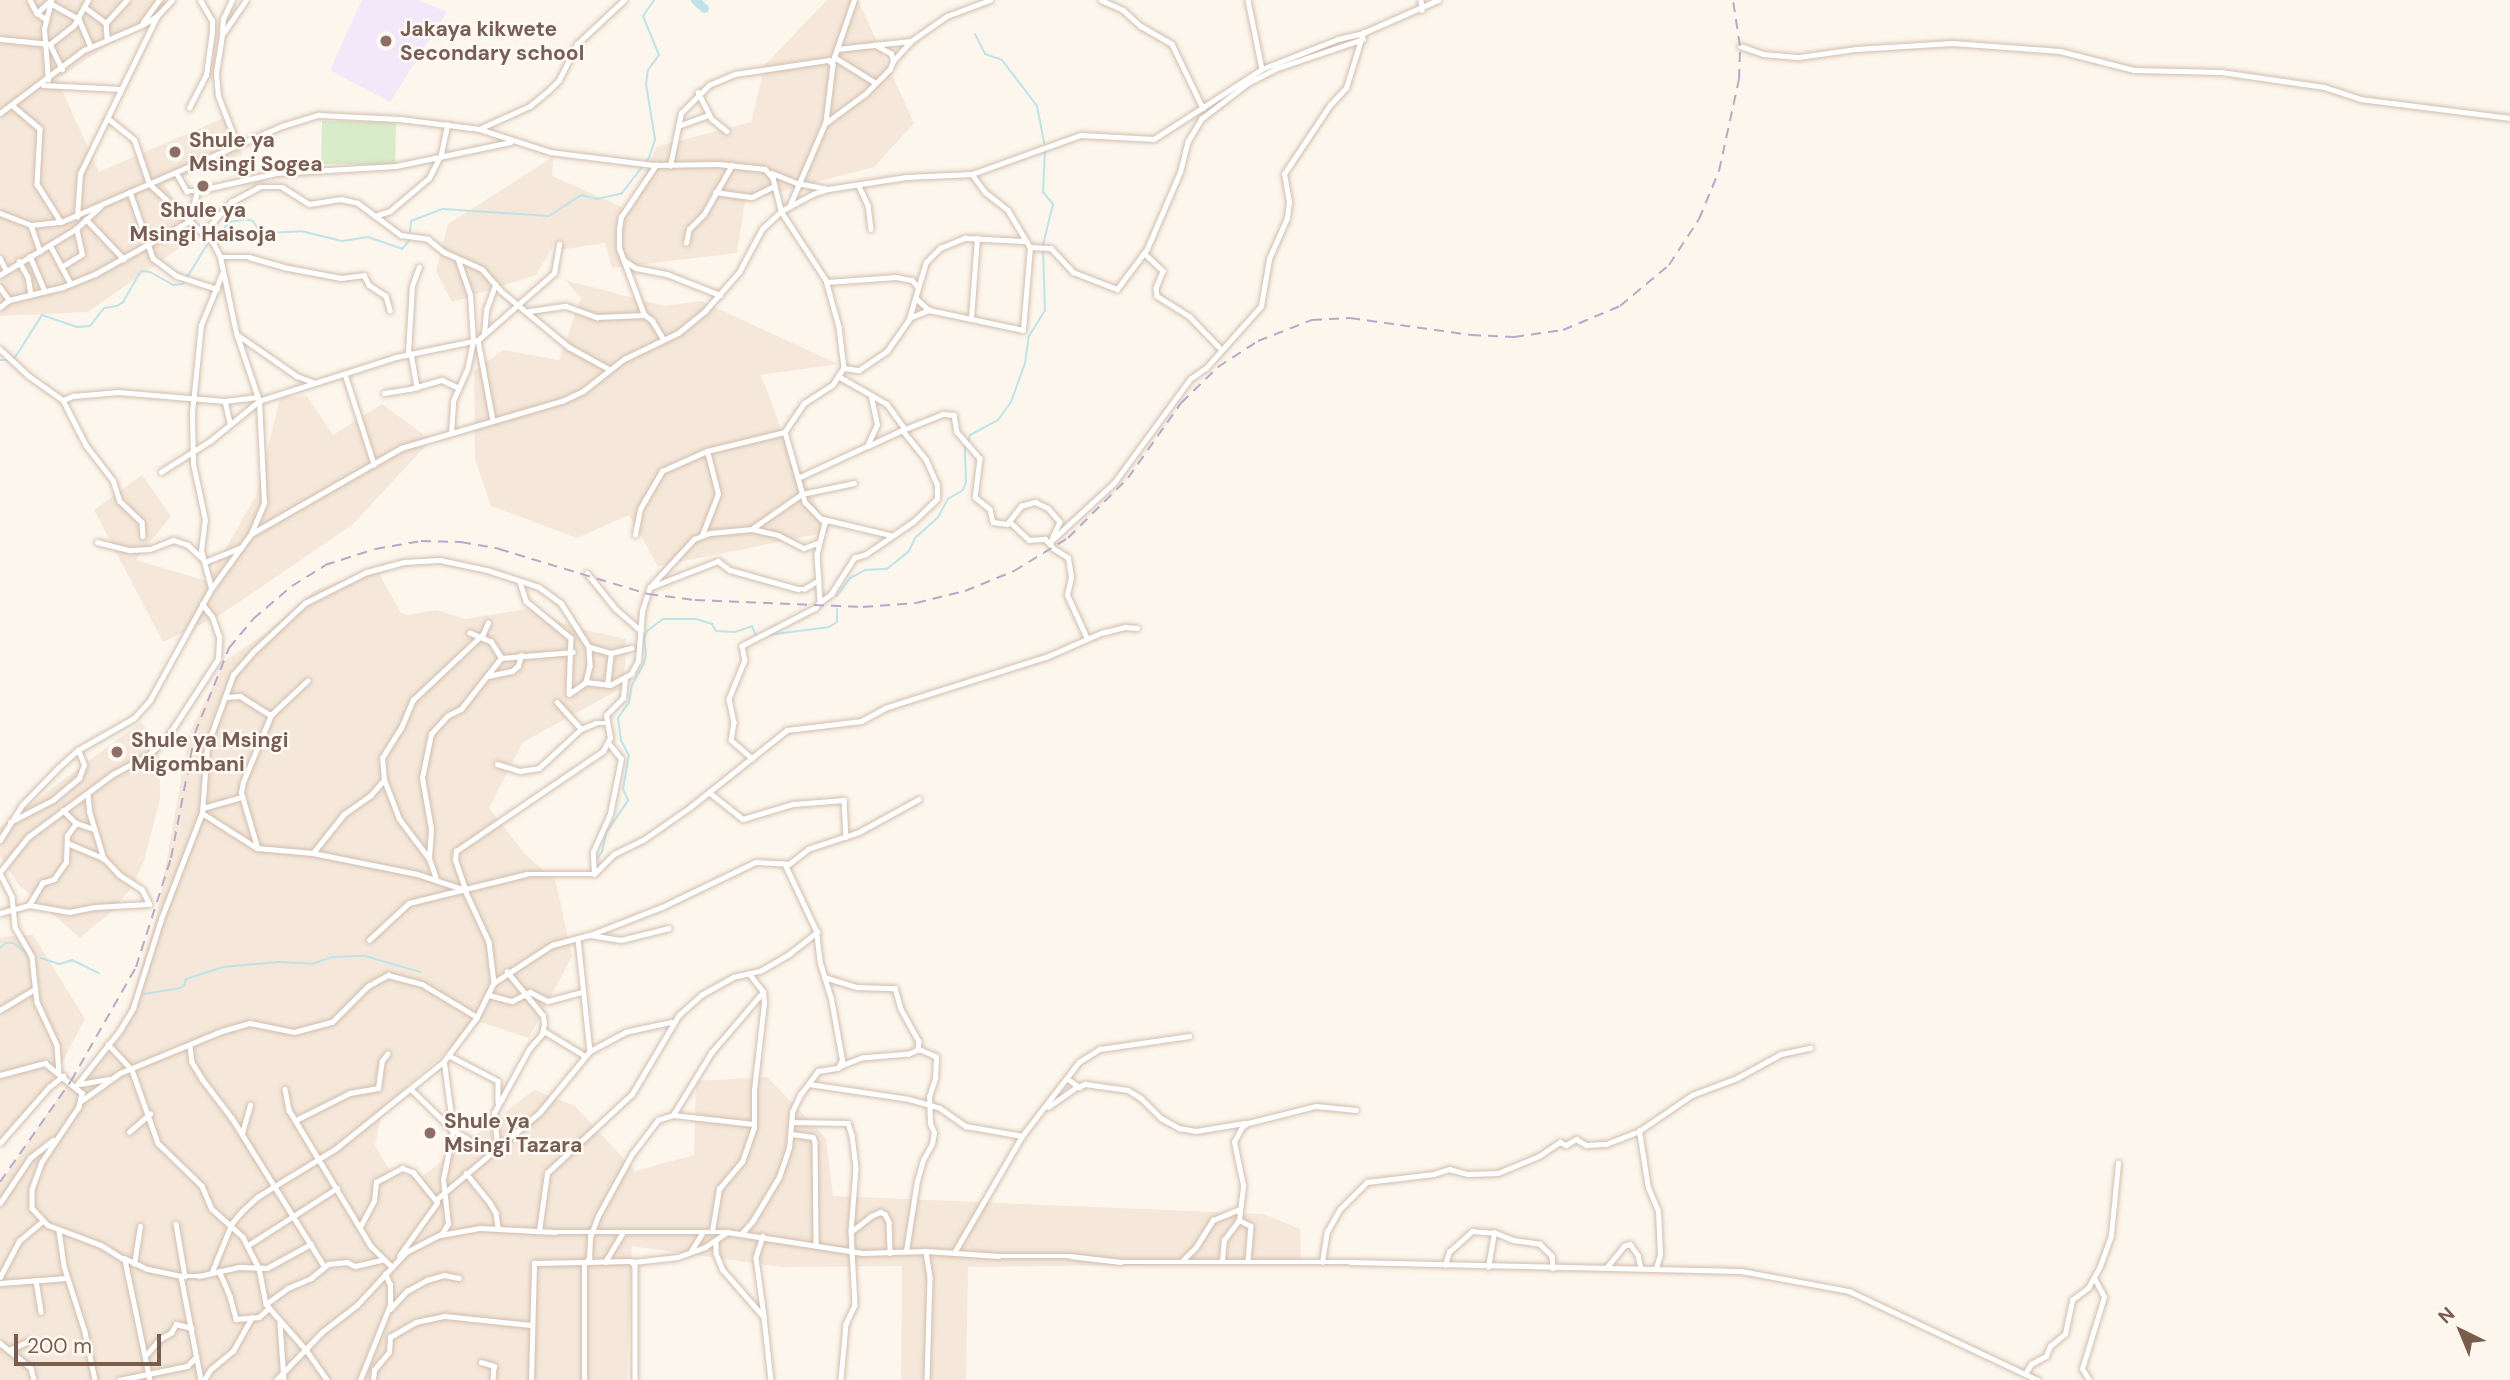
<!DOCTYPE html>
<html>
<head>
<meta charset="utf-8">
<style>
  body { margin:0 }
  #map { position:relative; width:2510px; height:1380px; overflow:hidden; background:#fdf6ec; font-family:"DM Sans",sans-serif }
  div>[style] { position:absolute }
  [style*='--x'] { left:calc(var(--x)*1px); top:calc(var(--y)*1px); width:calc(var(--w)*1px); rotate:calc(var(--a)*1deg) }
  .residential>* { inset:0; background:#f5e8da }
  .education>* { inset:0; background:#f3e8fa }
  .green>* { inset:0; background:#d8ecc9; transform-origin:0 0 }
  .stream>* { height:2px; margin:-1px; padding:0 1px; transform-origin:1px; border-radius:1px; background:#bfe3e8 }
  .river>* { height:9px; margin:-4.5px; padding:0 4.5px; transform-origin:4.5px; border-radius:4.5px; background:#bfe3e8 }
  .roads { filter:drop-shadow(0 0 2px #d1beb0) drop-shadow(0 0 2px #d1beb0) }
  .minor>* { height:4.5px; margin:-2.25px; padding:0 2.25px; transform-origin:2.25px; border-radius:2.25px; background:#fff }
  .rail>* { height:2px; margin-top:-1px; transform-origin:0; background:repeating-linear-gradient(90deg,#b9a8c9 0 10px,transparent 0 17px) }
  .dots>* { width:19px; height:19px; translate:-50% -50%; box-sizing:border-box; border:4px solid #fffaf3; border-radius:50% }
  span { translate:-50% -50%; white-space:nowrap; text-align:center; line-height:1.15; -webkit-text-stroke:5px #fffaf3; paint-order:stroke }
  .education-label { font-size:21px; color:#785e54; font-weight:700 }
  .left { translate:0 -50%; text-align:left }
  .north { position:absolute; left:2426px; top:1296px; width:70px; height:70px; -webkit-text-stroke:5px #fffaf3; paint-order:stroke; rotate:317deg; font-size:19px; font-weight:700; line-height:28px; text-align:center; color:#7a5c4d }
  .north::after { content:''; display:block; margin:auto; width:24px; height:32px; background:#7a5c4d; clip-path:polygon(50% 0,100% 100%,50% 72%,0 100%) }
  .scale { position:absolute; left:14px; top:1334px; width:147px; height:32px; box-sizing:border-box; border:4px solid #7a5c4d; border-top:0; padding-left:9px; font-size:21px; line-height:24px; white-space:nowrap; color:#7a5c4d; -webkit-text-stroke:5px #fffaf3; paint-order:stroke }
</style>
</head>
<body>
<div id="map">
  <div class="residential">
    <div style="clip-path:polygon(0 0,176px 0,57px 79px,99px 172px,228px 116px,242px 155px,164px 184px,198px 235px,88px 312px,0 316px)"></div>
    <div style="clip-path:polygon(827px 0,858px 0,914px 123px,874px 167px,745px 201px,737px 253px,612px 268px,605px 243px,559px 250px,555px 243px,536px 275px,452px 302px,436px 271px,448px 224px,553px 157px,552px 176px,631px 211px,656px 147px,751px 122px,765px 65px)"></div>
    <div style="clip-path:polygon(565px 280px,664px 306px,701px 301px,838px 364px,761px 375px,782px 431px,829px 532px,658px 566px,629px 515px,577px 538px,491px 506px,475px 459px,474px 371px,503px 350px,559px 360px,581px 298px)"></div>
    <div style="clip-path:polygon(307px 396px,333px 435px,382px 404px,431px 440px,352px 525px,220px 615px,163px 642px,94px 510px,142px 475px,171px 516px,136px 560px,207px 581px,256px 496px,280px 398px)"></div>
    <div style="clip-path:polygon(376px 568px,401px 613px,408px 615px,436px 610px,465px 619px,527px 609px,576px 628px,626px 639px,624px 687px,523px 742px,489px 808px,525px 854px,556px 882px,572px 956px,529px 1038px,480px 1022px,383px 1107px,375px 1145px,390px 1171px,419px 1179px,534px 1090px,575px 1106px,635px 1171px,694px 1155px,696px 1081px,767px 1077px,826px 1138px,833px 1196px,1263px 1214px,1300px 1229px,1301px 1263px,968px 1267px,966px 1380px,901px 1380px,902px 1266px,781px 1267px,632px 1246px,627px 1380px,0 1380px,0 1184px,66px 1086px,76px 1086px,121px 1036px,157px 915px,189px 734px,225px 661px,263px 635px,314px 591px)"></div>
    <div style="clip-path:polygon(141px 722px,159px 747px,160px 799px,144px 861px,132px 887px,113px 910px,80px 938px,18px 884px,0 856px,0 827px)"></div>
    <div style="clip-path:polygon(33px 935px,85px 1019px,49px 1087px,0 1144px,0 937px)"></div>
  </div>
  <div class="education">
    <div style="clip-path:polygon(362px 0,418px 0,447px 12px,390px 102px,330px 70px)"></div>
  </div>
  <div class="green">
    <div style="left:322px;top:121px;width:74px;height:43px;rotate:1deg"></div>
  </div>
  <div class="stream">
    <div style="--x:975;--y:34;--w:22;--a:63"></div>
    <div style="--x:985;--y:54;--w:18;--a:19"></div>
    <div style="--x:1002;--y:60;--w:58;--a:52.7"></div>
    <div style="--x:1037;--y:106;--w:38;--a:79"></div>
    <div style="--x:212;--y:239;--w:25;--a:-43"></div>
    <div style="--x:230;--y:222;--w:16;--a:-11"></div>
    <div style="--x:246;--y:219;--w:7;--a:16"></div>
    <div style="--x:253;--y:221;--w:13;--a:58"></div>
    <div style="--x:260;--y:232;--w:8;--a:7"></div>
    <div style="--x:268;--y:233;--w:33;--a:-3"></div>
    <div style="--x:301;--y:231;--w:42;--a:13.7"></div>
    <div style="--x:342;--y:241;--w:26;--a:-9"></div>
    <div style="--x:368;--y:237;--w:36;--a:19"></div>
    <div style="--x:402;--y:249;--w:11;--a:-49"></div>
    <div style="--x:409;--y:241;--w:20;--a:-84"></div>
    <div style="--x:411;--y:221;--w:34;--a:-21"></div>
    <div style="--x:443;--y:209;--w:106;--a:3.8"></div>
    <div style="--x:549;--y:216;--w:38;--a:-33"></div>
    <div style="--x:581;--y:195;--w:16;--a:14"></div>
    <div style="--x:597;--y:199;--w:26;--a:-13"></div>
    <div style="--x:622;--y:193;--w:44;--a:-52.4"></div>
    <div style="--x:649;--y:158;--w:20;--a:-72"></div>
    <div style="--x:655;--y:139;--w:56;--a:-99.3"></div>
    <div style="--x:646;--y:84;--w:14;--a:-82"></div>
    <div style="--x:648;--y:70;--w:19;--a:-54"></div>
    <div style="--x:659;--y:55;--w:42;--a:-112.3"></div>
    <div style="--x:643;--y:16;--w:19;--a:-55"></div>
    <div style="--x:1043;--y:245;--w:42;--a:-76.3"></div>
    <div style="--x:1053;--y:204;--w:16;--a:-130"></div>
    <div style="--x:1043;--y:192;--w:42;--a:-87.3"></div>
    <div style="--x:14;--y:359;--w:52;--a:-57.5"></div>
    <div style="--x:42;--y:315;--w:37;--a:19"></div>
    <div style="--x:77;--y:327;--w:13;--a:-4"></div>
    <div style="--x:90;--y:326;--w:23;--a:-52"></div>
    <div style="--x:104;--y:308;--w:13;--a:-9"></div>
    <div style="--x:117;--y:306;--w:7;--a:-34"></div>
    <div style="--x:123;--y:302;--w:36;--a:-60"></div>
    <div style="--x:141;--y:271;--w:9;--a:6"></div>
    <div style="--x:150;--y:272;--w:26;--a:29"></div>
    <div style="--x:173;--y:285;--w:10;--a:-6"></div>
    <div style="--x:183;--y:284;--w:48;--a:-58.6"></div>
    <div style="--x:0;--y:360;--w:9;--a:0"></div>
    <div style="--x:968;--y:441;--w:6;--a:-72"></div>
    <div style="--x:970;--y:435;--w:32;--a:-28"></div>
    <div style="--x:998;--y:420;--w:22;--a:-54"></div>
    <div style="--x:1011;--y:402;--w:41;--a:-70.3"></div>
    <div style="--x:1025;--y:363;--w:27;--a:-82"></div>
    <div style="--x:1029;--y:336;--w:31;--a:-58"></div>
    <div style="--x:1045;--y:310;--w:59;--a:-91.9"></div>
    <div style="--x:837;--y:596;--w:22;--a:-54"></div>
    <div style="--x:850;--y:578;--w:17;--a:-28"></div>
    <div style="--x:865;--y:570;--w:22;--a:-3"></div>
    <div style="--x:887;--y:569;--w:28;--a:-39"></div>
    <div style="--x:909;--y:551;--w:14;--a:-65"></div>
    <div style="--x:915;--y:538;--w:31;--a:-42"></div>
    <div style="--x:938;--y:517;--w:21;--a:-61"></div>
    <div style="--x:948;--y:499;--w:17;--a:-31"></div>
    <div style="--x:963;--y:490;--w:9;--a:-69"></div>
    <div style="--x:966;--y:482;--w:35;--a:-92"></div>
    <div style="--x:768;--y:635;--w:62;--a:-7.5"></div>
    <div style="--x:829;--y:627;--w:9;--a:-32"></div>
    <div style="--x:837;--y:622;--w:13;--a:-90"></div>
    <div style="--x:595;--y:861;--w:11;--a:-52"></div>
    <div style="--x:602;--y:852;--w:19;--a:-78"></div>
    <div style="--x:606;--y:833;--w:40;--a:-56"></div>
    <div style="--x:628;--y:800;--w:12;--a:-114"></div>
    <div style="--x:623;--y:789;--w:34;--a:-80"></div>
    <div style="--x:629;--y:756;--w:18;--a:-117"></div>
    <div style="--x:621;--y:740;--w:22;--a:-98"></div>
    <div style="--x:618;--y:718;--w:19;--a:-55"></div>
    <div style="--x:629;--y:702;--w:17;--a:-80"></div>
    <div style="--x:632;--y:685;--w:25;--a:-61"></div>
    <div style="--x:644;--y:663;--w:8;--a:-76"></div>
    <div style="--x:646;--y:655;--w:17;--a:-97"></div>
    <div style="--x:644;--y:638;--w:8;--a:-67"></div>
    <div style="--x:647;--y:631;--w:20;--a:-37"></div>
    <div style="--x:663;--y:619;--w:33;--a:0"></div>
    <div style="--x:696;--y:619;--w:17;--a:17"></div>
    <div style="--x:712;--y:624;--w:8;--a:60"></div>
    <div style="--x:716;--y:631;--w:19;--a:3"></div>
    <div style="--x:735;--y:632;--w:18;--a:-19"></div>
    <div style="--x:752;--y:626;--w:11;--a:68"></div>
    <div style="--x:0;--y:948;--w:8;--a:-40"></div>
    <div style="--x:6;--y:943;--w:7;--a:0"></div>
    <div style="--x:13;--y:943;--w:19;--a:36"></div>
    <div style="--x:41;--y:958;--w:20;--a:18"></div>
    <div style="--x:60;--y:964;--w:13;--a:-18"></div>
    <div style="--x:72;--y:960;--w:30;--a:26"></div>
    <div style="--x:144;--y:994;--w:33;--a:-9"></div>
    <div style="--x:177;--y:989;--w:8;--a:-23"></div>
    <div style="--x:184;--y:986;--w:7;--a:-74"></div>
    <div style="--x:186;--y:979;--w:39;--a:-18"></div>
    <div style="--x:223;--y:967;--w:56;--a:-5.1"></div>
    <div style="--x:279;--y:962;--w:33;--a:3"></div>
    <div style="--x:312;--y:964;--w:21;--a:-19"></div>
    <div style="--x:332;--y:957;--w:33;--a:-2"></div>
    <div style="--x:365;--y:956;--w:57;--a:16.2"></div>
  </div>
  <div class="river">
    <div style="--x:695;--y:0;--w:12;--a:42"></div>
  </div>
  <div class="roads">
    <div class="minor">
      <div style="--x:30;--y:0;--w:15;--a:62"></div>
      <div style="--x:37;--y:13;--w:11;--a:34"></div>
      <div style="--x:1101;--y:0;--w:24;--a:24"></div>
      <div style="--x:1123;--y:10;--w:24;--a:42"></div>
      <div style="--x:1141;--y:26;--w:36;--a:30"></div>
      <div style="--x:1172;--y:44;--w:71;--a:64.2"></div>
      <div style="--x:1248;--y:0;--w:70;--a:78.5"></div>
      <div style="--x:1421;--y:0;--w:10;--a:84"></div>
      <div style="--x:50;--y:3;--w:33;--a:29"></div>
      <div style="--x:79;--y:19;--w:30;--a:67"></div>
      <div style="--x:86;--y:8;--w:25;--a:37"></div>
      <div style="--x:106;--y:23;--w:16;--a:86"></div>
      <div style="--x:37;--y:13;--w:18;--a:-43"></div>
      <div style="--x:143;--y:22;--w:27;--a:-54"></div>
      <div style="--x:106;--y:23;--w:31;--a:-48"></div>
      <div style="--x:222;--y:32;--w:13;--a:-86"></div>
      <div style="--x:223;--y:19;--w:21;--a:-65"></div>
      <div style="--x:0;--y:39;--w:50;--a:5.7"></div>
      <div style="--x:50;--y:44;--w:31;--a:-38"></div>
      <div style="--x:74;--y:25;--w:29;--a:-61"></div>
      <div style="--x:50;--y:44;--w:28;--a:64"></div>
      <div style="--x:1740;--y:46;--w:24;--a:19"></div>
      <div style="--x:1763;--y:54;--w:36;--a:5"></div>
      <div style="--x:1799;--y:57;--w:58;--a:-8"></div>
      <div style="--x:1856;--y:49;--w:96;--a:-3.6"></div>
      <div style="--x:1952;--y:43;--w:108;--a:4.2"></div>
      <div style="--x:2060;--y:51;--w:76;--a:14.4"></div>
      <div style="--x:2134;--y:70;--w:87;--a:1.3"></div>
      <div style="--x:2221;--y:72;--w:104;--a:8.3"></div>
      <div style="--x:2324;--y:87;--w:38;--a:18"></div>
      <div style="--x:2360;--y:99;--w:151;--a:7.2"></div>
      <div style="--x:837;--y:49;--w:74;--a:-6.2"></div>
      <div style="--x:911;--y:41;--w:44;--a:-34.8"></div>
      <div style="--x:947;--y:16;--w:46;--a:-20.4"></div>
      <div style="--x:834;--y:57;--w:49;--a:31.8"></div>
      <div style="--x:894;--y:60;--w:25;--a:-48"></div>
      <div style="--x:832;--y:63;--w:67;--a:-70.8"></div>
      <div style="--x:48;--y:80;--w:51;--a:-94.5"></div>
      <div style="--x:44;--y:29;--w:30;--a:-76"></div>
      <div style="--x:43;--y:85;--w:78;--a:2.9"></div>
      <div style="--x:698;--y:92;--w:30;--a:63"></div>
      <div style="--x:712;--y:119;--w:19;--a:39"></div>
      <div style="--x:13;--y:106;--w:35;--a:40"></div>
      <div style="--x:40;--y:129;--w:55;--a:93.1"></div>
      <div style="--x:37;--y:184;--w:45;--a:57.7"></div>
      <div style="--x:189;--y:108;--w:37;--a:-63"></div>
      <div style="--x:206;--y:75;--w:43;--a:-82.1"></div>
      <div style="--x:212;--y:32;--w:11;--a:-90"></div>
      <div style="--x:212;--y:21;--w:24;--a:-120"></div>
      <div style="--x:0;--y:113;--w:105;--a:-36.9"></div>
      <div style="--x:84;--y:50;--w:61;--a:-23.2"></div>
      <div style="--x:140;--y:26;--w:20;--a:-30"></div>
      <div style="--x:157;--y:16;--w:22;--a:-47"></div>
      <div style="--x:827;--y:122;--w:47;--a:-36.4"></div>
      <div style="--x:865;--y:94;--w:35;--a:-45"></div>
      <div style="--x:890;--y:69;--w:9;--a:-69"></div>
      <div style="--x:893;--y:61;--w:7;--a:-106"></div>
      <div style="--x:891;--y:54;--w:18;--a:-151"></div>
      <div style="--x:678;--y:126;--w:33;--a:-20"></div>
      <div style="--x:479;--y:129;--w:75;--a:17.9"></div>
      <div style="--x:550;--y:152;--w:104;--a:7.2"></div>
      <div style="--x:653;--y:165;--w:65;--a:-0.9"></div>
      <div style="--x:718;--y:164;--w:47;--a:6.1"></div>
      <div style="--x:765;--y:169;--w:12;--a:48"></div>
      <div style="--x:773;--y:178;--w:34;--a:76"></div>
      <div style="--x:781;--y:211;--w:82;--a:56.9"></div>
      <div style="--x:826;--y:280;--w:49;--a:74.5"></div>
      <div style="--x:839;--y:327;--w:41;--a:83"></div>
      <div style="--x:844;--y:368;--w:20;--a:123"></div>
      <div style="--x:833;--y:385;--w:35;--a:147"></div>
      <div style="--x:804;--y:404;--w:34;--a:124"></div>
      <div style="--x:785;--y:432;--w:73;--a:74.1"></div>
      <div style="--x:805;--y:502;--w:29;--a:46"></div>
      <div style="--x:825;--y:523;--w:32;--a:104"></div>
      <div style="--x:817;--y:554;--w:48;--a:86.4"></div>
      <div style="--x:820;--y:602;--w:7;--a:124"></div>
      <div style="--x:816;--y:608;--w:83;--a:152.8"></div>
      <div style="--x:742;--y:646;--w:14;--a:78"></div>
      <div style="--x:745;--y:660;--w:42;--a:112.3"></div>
      <div style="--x:729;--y:699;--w:24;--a:78"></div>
      <div style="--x:734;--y:722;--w:18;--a:99"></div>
      <div style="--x:731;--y:740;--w:28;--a:41"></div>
      <div style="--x:237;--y:145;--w:53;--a:-111.2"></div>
      <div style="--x:218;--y:96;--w:23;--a:-95"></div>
      <div style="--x:216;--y:73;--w:38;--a:-81"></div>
      <div style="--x:222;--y:35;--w:42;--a:-55.6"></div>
      <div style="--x:670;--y:166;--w:54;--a:-78.3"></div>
      <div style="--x:681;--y:113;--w:40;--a:-45"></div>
      <div style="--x:709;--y:85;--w:28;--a:-23"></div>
      <div style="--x:735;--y:74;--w:95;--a:-8.5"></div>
      <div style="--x:829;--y:60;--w:6;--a:51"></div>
      <div style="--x:833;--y:65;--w:57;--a:97"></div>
      <div style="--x:826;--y:122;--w:91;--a:113.2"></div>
      <div style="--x:772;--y:173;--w:27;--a:22"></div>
      <div style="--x:797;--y:183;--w:31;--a:11"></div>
      <div style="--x:177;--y:174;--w:20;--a:60"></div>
      <div style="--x:187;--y:191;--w:10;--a:0"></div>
      <div style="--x:197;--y:191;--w:81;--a:-12.8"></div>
      <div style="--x:276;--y:173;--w:120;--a:-3.3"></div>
      <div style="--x:396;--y:166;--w:117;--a:-11.8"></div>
      <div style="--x:972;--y:174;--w:22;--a:54"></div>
      <div style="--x:985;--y:192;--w:29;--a:38"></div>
      <div style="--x:1008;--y:210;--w:43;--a:59.3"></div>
      <div style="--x:1030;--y:247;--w:21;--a:3"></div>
      <div style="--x:1051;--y:248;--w:33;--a:47"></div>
      <div style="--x:1073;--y:272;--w:47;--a:21.1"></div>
      <div style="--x:1117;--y:289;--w:50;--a:-53.1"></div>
      <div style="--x:1147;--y:249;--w:84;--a:-66.8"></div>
      <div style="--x:1180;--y:172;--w:32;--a:-76"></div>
      <div style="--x:1188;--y:141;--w:26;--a:-59"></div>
      <div style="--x:1201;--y:119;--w:59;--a:-37.5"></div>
      <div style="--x:1248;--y:83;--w:30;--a:-27"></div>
      <div style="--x:1275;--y:69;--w:93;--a:-18.8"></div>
      <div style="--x:859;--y:186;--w:21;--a:65"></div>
      <div style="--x:868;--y:205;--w:24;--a:83"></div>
      <div style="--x:130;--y:192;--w:70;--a:70.8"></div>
      <div style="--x:153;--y:258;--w:30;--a:37"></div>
      <div style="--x:177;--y:276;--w:42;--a:18"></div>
      <div style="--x:715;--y:192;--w:37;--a:8"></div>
      <div style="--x:752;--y:197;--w:25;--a:-26"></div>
      <div style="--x:0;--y:213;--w:33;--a:21"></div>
      <div style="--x:31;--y:225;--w:30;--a:-6"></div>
      <div style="--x:61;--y:222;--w:241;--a:-23.5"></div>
      <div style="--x:282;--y:126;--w:39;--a:-17"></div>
      <div style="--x:319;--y:115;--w:81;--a:2.8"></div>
      <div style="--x:400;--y:119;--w:80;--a:7.2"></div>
      <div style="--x:479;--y:129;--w:56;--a:-24.3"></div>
      <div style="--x:530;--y:106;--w:25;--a:-40"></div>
      <div style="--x:549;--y:90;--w:14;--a:-45"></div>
      <div style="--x:559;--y:80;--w:40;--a:-63.4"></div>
      <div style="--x:577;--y:44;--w:64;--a:-43.1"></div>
      <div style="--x:375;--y:216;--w:16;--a:-18"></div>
      <div style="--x:390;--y:211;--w:51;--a:-40.2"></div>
      <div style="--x:429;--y:178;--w:27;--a:-63"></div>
      <div style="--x:441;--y:154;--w:30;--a:-78"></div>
      <div style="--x:77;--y:217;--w:43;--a:-86"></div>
      <div style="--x:80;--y:174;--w:176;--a:-64"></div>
      <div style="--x:86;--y:219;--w:55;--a:46.5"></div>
      <div style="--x:31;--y:225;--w:28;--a:71"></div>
      <div style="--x:203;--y:233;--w:42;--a:-47.9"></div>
      <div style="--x:231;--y:202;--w:32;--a:-28"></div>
      <div style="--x:259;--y:187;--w:23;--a:0"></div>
      <div style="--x:282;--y:187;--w:32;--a:32"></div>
      <div style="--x:309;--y:204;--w:32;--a:-9"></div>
      <div style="--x:341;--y:199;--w:17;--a:13"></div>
      <div style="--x:358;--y:203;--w:54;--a:36.7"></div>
      <div style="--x:401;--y:235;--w:27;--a:8"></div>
      <div style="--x:428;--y:239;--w:21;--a:39"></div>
      <div style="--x:444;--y:252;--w:42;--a:24.1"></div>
      <div style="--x:482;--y:269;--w:29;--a:49"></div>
      <div style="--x:501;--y:291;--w:88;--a:39.5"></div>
      <div style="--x:569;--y:347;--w:46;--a:28.8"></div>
      <div style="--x:686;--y:243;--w:14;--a:-78"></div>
      <div style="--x:689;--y:229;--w:21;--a:-45"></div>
      <div style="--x:704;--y:214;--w:56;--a:-60.3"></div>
      <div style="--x:50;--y:245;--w:44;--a:61.7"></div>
      <div style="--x:1144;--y:253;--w:26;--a:43"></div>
      <div style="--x:1163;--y:271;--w:18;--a:112"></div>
      <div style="--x:1156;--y:288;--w:8;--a:83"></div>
      <div style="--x:1157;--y:296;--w:39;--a:32"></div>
      <div style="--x:1190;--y:317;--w:45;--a:45.9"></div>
      <div style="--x:30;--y:256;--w:38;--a:67"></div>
      <div style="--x:220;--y:257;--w:29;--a:0"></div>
      <div style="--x:249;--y:257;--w:35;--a:16"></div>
      <div style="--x:283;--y:267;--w:59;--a:10.7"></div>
      <div style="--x:341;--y:278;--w:23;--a:-7"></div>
      <div style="--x:364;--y:275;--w:11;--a:63"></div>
      <div style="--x:369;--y:285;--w:20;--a:33"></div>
      <div style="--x:386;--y:296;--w:15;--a:74"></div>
      <div style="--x:0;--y:258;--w:13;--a:63"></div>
      <div style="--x:624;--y:260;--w:14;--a:34"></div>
      <div style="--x:636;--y:268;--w:32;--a:11"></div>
      <div style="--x:667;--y:274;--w:57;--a:21.6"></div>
      <div style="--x:19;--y:261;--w:18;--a:61"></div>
      <div style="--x:28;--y:277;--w:17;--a:80"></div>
      <div style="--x:63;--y:266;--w:22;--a:-32"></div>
      <div style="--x:82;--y:254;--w:26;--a:-103"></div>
      <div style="--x:0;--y:275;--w:89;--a:-31.2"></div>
      <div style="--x:76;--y:229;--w:33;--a:-43"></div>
      <div style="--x:827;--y:282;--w:69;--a:-4.1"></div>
      <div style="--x:896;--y:277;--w:16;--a:11"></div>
      <div style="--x:912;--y:280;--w:9;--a:49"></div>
      <div style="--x:0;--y:287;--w:16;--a:55"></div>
      <div style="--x:917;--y:299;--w:16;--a:43"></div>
      <div style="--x:929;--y:310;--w:96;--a:12"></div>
      <div style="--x:1023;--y:330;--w:83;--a:-85.2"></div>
      <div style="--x:0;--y:307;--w:11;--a:-38"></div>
      <div style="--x:9;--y:300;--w:56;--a:-13.5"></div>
      <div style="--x:63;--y:287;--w:35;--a:-22"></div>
      <div style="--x:95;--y:274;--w:109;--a:-29.2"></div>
      <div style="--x:190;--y:221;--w:31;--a:-77"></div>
      <div style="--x:529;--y:311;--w:37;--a:-8"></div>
      <div style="--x:566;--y:306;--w:33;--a:20"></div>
      <div style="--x:597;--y:317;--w:48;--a:-2.4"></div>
      <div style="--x:645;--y:315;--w:9;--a:36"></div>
      <div style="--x:652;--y:320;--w:23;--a:59"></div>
      <div style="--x:644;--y:315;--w:72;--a:-110.5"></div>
      <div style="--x:619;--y:248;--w:19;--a:-90"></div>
      <div style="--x:619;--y:229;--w:12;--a:-81"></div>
      <div style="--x:621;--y:217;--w:63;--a:-56.1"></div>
      <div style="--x:909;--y:318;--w:22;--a:-22"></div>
      <div style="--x:971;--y:318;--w:80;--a:-85.7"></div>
      <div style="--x:484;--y:334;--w:24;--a:-85"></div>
      <div style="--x:486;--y:310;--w:27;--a:-70"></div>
      <div style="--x:238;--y:335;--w:72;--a:34.8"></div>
      <div style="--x:297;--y:376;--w:17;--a:21"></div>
      <div style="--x:478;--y:340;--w:82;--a:79.5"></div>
      <div style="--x:0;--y:349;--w:40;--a:43"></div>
      <div style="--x:29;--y:376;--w:42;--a:35.2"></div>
      <div style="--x:63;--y:400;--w:51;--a:62.9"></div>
      <div style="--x:86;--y:445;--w:44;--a:52.4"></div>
      <div style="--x:113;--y:480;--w:22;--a:72"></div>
      <div style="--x:120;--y:501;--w:30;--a:44"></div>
      <div style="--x:142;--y:522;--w:14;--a:86"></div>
      <div style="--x:408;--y:353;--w:67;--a:-86.6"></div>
      <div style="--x:412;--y:286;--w:20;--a:-70"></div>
      <div style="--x:411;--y:353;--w:35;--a:80"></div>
      <div style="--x:844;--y:368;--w:15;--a:8"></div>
      <div style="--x:859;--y:370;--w:34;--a:-34"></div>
      <div style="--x:887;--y:351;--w:39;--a:-55"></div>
      <div style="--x:909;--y:319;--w:59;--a:-73.4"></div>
      <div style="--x:926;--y:262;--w:20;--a:-45"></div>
      <div style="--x:940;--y:248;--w:27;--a:-22"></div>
      <div style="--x:965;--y:238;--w:59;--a:2.9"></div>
      <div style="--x:345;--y:374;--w:95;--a:72.1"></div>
      <div style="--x:840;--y:377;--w:54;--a:29.9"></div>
      <div style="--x:887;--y:404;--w:31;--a:54"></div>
      <div style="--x:905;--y:429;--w:41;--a:-21.5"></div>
      <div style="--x:943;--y:414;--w:11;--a:5"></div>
      <div style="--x:954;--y:415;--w:17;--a:80"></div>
      <div style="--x:957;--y:432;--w:35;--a:49"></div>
      <div style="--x:980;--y:458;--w:39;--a:97"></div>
      <div style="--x:975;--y:497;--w:19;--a:39"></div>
      <div style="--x:990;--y:509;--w:13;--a:77"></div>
      <div style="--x:993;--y:522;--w:14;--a:8"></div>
      <div style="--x:1007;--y:524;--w:23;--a:-52"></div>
      <div style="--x:1021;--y:506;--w:15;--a:-16"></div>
      <div style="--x:1035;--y:502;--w:14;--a:25"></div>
      <div style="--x:1048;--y:508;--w:18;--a:49"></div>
      <div style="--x:1060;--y:522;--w:19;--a:115"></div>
      <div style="--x:384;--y:393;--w:26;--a:-9"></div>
      <div style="--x:410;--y:389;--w:33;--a:-16"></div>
      <div style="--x:442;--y:380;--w:17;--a:25"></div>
      <div style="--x:63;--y:400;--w:11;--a:-22"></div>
      <div style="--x:73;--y:396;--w:45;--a:-5.1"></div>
      <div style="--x:118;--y:392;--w:107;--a:4.8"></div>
      <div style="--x:225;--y:401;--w:33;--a:-7"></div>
      <div style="--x:225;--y:401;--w:22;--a:77"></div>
      <div style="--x:451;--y:433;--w:32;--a:-86"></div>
      <div style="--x:453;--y:401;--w:34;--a:-66"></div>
      <div style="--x:467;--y:370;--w:30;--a:-78"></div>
      <div style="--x:473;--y:341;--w:46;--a:-93.7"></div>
      <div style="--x:470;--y:295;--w:37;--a:-109"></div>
      <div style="--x:868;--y:446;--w:40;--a:-25"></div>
      <div style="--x:161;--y:472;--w:58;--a:-32.3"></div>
      <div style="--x:210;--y:441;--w:63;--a:-39.2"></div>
      <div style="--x:259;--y:401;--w:144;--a:-17.8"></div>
      <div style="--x:396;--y:357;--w:84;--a:-11.7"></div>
      <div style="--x:478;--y:340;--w:101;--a:-41.4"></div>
      <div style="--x:554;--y:273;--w:29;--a:-80"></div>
      <div style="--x:800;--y:477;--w:74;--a:-24.8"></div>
      <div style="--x:867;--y:446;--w:23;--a:-65"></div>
      <div style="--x:877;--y:425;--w:30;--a:-102"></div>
      <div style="--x:823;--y:519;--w:69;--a:13.4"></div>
      <div style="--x:1010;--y:522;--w:26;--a:43"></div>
      <div style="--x:1029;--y:540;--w:16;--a:-4"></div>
      <div style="--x:1045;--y:539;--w:7;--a:45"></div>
      <div style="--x:753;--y:528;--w:60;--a:-34.8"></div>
      <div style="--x:802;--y:494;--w:53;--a:-11.9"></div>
      <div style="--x:251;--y:534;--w:173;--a:-29.8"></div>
      <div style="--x:401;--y:448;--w:168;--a:-16.3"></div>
      <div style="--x:562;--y:401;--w:23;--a:-25"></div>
      <div style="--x:583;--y:391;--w:52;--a:-38"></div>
      <div style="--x:624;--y:359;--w:60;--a:-25.7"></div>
      <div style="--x:678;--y:333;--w:35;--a:-39"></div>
      <div style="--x:705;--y:311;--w:52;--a:-48.9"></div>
      <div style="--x:739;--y:272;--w:49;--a:-61.9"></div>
      <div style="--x:762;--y:229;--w:26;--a:-43"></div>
      <div style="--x:781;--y:211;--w:36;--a:-28"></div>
      <div style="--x:813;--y:194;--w:16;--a:-18"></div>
      <div style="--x:828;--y:189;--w:79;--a:-8.7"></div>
      <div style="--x:906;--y:177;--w:66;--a:-2.6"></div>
      <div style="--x:972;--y:174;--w:116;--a:-19.7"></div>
      <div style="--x:1081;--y:135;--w:73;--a:3.1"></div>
      <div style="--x:1154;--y:139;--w:129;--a:-32.9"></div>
      <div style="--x:1262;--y:69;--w:82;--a:-21.5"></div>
      <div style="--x:1338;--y:39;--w:26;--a:-13"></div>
      <div style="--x:1363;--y:33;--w:82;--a:-23.7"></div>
      <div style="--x:635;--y:535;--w:26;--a:-79"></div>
      <div style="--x:640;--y:509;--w:44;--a:-59.9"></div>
      <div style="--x:662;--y:471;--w:49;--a:-24"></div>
      <div style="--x:707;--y:451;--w:80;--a:-13.7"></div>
      <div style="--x:702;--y:535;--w:44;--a:-68.7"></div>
      <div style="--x:718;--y:494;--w:44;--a:-104.3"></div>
      <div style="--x:97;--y:542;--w:34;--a:14"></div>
      <div style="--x:130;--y:550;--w:20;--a:-3"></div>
      <div style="--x:150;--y:549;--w:25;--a:-21"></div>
      <div style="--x:173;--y:540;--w:16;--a:18"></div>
      <div style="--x:188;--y:545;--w:19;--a:43"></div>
      <div style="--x:205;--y:562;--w:38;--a:-22"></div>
      <div style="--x:587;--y:573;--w:46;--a:51.1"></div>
      <div style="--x:616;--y:609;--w:33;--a:41"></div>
      <div style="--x:520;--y:582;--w:20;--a:72"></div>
      <div style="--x:526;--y:601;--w:58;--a:39.4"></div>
      <div style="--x:571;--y:638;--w:55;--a:92.1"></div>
      <div style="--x:651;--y:587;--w:72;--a:-21.2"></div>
      <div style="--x:718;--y:561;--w:15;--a:37"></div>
      <div style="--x:730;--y:570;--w:71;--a:15.6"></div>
      <div style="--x:798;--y:589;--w:6;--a:0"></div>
      <div style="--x:804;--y:589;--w:17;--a:-31"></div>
      <div style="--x:211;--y:588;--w:38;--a:-105"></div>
      <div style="--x:201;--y:551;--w:31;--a:-83"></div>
      <div style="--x:205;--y:520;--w:57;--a:-102.1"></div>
      <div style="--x:193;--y:464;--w:51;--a:-91.1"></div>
      <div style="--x:192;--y:413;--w:88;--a:-84.2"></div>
      <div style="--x:201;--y:325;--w:55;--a:-67.6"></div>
      <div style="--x:820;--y:602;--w:14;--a:-36"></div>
      <div style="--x:831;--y:594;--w:43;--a:-57.4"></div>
      <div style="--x:854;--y:558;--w:13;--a:-18"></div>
      <div style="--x:866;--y:554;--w:58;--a:-34.5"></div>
      <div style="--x:914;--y:521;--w:32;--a:-44"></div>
      <div style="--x:937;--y:499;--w:14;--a:-90"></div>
      <div style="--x:937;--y:485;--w:27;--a:-114"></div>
      <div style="--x:926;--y:460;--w:38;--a:-129"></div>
      <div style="--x:1087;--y:639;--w:48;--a:-114.4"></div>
      <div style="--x:1067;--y:595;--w:18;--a:-77"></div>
      <div style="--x:1071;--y:577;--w:19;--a:-99"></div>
      <div style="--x:1068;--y:558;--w:19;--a:-148"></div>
      <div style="--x:1052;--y:548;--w:6;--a:-108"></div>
      <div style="--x:1050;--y:542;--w:87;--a:-42.7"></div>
      <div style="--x:1114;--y:483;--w:129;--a:-53.8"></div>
      <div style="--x:1190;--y:379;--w:19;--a:-35"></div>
      <div style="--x:1206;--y:368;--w:83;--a:-48.4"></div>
      <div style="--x:1261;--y:306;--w:48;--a:-80.3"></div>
      <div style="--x:1269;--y:259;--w:45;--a:-66.3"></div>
      <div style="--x:1287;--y:218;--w:16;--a:-83"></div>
      <div style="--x:1289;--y:202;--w:28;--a:-100"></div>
      <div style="--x:1284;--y:174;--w:83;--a:-56.3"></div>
      <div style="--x:1330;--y:105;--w:23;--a:-47"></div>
      <div style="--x:1346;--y:88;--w:58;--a:-72.8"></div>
      <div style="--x:590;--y:647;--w:22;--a:16"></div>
      <div style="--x:611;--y:653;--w:21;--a:-14"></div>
      <div style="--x:501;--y:658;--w:72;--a:-4.8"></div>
      <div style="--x:488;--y:676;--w:25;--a:-12"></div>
      <div style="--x:512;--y:671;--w:8;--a:-40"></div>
      <div style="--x:518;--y:666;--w:11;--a:-75"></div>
      <div style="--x:607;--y:685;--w:32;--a:-83"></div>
      <div style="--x:569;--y:694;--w:21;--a:-35"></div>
      <div style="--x:586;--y:682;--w:24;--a:7"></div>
      <div style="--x:610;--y:685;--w:24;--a:-28"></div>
      <div style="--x:631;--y:674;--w:15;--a:-62"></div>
      <div style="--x:638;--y:661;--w:50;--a:-85.4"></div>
      <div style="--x:642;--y:611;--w:25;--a:-72"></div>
      <div style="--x:650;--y:587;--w:65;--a:-47.5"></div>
      <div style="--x:694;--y:539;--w:17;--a:-21"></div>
      <div style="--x:710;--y:533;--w:42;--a:-5.4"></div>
      <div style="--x:752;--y:529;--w:27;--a:13"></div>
      <div style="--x:778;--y:535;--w:29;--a:27"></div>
      <div style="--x:804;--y:548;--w:15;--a:-20"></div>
      <div style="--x:227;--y:697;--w:13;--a:-4"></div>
      <div style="--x:240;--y:696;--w:36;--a:32"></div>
      <div style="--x:557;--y:702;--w:36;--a:48"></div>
      <div style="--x:497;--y:764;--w:24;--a:17"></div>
      <div style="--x:520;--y:771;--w:19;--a:-9"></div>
      <div style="--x:539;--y:768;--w:57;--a:-42.9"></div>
      <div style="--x:581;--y:729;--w:16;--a:-22"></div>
      <div style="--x:596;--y:723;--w:11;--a:0"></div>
      <div style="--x:709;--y:792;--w:43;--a:38.5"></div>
      <div style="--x:743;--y:819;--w:52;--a:-16.7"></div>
      <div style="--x:793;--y:804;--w:51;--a:-4.5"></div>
      <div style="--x:844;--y:800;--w:37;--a:87"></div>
      <div style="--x:88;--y:795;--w:18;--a:84"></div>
      <div style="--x:90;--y:813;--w:48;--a:73.1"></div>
      <div style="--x:203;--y:808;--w:41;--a:-15.8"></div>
      <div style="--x:63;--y:810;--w:18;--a:45"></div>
      <div style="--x:76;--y:823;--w:19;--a:18"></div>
      <div style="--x:202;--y:813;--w:65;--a:32.5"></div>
      <div style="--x:257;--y:848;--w:56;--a:5.1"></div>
      <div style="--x:313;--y:853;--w:106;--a:11.4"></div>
      <div style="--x:417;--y:874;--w:51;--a:18.4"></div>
      <div style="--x:465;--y:890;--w:57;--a:65.2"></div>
      <div style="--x:489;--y:942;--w:41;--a:83"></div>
      <div style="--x:494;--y:983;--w:39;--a:116"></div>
      <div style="--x:477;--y:1018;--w:55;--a:126.9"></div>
      <div style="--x:444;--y:1062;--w:139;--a:141.1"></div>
      <div style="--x:336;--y:1149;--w:92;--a:148.4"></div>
      <div style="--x:258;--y:1197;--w:22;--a:137"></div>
      <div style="--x:242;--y:1212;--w:16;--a:130"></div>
      <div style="--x:232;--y:1224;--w:53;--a:112.2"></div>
      <div style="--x:10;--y:822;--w:48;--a:-27.1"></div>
      <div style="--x:53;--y:800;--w:34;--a:-40"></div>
      <div style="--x:79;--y:778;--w:14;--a:-69"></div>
      <div style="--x:84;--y:765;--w:16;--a:-112"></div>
      <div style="--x:0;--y:840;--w:41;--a:-57.8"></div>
      <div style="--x:22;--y:805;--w:53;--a:-45.8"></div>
      <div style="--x:59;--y:767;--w:25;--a:-42"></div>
      <div style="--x:78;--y:750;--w:64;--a:-29.7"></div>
      <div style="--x:134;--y:718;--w:24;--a:-48"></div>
      <div style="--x:150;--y:700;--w:127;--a:-61.2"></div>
      <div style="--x:211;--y:589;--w:68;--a:-54"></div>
      <div style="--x:251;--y:534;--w:34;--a:-67"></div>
      <div style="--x:264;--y:503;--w:102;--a:-92.8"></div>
      <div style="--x:259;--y:401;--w:72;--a:-108.7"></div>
      <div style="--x:236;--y:333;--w:78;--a:-101.9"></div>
      <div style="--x:220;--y:257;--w:16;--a:-117"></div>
      <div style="--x:213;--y:243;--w:87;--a:-137.3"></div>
      <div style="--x:149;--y:184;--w:46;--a:-108.8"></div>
      <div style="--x:134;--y:140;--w:33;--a:-141"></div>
      <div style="--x:257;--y:847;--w:56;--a:-106.5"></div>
      <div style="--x:241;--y:793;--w:11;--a:-80"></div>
      <div style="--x:243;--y:782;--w:73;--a:-67.3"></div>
      <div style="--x:271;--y:715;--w:50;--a:-43.4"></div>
      <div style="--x:313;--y:853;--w:50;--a:-51.5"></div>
      <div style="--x:344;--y:814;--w:32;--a:-35"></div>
      <div style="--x:370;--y:796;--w:21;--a:-49"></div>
      <div style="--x:429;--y:858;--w:29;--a:-86"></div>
      <div style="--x:431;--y:829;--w:52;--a:-100"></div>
      <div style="--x:422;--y:778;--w:45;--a:-78.4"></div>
      <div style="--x:431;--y:734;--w:24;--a:-48"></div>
      <div style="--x:447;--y:716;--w:16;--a:-27"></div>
      <div style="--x:461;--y:709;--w:65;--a:-51.9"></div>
      <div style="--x:501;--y:658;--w:19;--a:-122"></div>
      <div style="--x:491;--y:642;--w:23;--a:-157"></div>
      <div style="--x:0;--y:872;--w:45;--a:-51.3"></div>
      <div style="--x:28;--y:837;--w:106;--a:-36.5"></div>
      <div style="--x:113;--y:774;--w:38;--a:-28"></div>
      <div style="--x:147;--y:756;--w:25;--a:-42"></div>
      <div style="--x:166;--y:739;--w:95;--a:-57"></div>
      <div style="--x:218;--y:659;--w:22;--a:-87"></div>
      <div style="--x:219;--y:637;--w:21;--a:-109"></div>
      <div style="--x:212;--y:617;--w:16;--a:-128"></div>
      <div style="--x:0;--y:873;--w:27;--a:63"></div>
      <div style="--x:12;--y:897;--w:30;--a:84"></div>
      <div style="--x:15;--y:927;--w:34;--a:60"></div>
      <div style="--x:32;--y:957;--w:45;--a:83.7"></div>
      <div style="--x:37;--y:1002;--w:47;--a:65.1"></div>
      <div style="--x:57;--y:1045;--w:27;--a:86"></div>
      <div style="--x:594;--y:874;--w:22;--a:-93"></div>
      <div style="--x:593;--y:852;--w:42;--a:-65.9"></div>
      <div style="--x:610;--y:814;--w:56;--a:-78.7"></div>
      <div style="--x:621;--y:759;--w:19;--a:-129"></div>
      <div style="--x:436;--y:879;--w:21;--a:-109"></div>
      <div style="--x:429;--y:859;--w:50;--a:-126.9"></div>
      <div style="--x:399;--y:819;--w:42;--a:-111"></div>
      <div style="--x:384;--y:780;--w:22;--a:-95"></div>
      <div style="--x:382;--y:758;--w:36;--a:-58"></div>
      <div style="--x:401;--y:728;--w:30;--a:-67"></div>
      <div style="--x:413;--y:700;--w:96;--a:-43.3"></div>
      <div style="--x:483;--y:634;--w:12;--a:-66"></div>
      <div style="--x:465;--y:889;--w:31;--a:-109"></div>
      <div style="--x:455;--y:860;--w:9;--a:-84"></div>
      <div style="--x:456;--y:851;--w:178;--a:-34.2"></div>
      <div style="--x:603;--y:751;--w:15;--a:-62"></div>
      <div style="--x:610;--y:738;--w:23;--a:-100"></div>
      <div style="--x:606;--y:715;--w:24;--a:-45"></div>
      <div style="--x:623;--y:698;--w:19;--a:-84"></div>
      <div style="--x:29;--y:905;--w:26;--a:-59"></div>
      <div style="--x:42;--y:883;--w:13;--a:-18"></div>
      <div style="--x:54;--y:879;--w:21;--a:-55"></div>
      <div style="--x:66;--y:862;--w:26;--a:-88"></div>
      <div style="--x:67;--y:836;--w:16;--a:-55"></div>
      <div style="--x:0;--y:913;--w:30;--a:-15"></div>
      <div style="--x:29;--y:905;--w:41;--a:9.9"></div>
      <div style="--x:69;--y:912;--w:25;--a:-11"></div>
      <div style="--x:94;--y:907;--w:55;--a:-3.1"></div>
      <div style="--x:149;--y:904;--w:16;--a:-117"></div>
      <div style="--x:142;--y:890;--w:27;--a:-147"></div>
      <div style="--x:119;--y:875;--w:22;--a:-133"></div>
      <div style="--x:104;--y:859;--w:39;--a:-157"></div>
      <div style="--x:590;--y:935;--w:31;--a:9"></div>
      <div style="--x:621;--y:940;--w:49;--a:-14"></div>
      <div style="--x:578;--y:939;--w:113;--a:83.9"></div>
      <div style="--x:369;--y:940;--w:54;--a:-42.8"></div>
      <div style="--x:409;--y:903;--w:121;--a:-13.9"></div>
      <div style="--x:526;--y:874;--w:68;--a:0"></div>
      <div style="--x:594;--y:874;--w:28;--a:-45"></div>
      <div style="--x:614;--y:854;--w:32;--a:-26"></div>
      <div style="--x:643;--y:840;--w:56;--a:-34.8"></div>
      <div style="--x:689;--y:808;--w:125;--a:-38.5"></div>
      <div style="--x:787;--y:730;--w:75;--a:-6.9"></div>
      <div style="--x:861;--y:721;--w:27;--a:-28"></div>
      <div style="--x:885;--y:708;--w:169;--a:-17.6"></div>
      <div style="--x:1046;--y:657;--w:60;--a:-23.6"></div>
      <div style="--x:1101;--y:633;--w:25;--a:-14"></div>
      <div style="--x:1125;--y:627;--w:12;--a:5"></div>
      <div style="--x:824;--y:977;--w:34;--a:17"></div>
      <div style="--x:857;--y:987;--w:38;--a:2"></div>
      <div style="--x:895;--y:988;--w:22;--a:74"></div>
      <div style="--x:901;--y:1009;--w:37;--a:61"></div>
      <div style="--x:919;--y:1041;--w:9;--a:96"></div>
      <div style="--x:918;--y:1050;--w:10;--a:156"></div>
      <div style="--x:909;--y:1054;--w:47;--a:175.1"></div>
      <div style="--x:862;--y:1058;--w:22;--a:159"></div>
      <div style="--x:495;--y:982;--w:68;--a:-33"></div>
      <div style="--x:552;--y:945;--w:39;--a:-15"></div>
      <div style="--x:590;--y:935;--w:77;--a:-21.3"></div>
      <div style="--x:662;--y:907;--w:104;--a:-25.6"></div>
      <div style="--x:756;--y:862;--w:33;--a:3"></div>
      <div style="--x:789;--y:864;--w:24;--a:-38"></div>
      <div style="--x:808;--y:849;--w:54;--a:-18.4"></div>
      <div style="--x:859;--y:832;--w:68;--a:-28.8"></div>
      <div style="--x:489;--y:995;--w:24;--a:15"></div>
      <div style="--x:512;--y:1001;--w:20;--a:-27"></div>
      <div style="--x:530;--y:992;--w:20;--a:27"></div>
      <div style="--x:548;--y:1001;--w:35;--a:-15"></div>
      <div style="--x:0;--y:1010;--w:41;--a:-31"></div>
      <div style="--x:544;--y:1031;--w:48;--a:31.4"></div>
      <div style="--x:108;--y:1044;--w:35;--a:47"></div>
      <div style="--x:132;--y:1070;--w:77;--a:70.4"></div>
      <div style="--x:158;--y:1143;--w:62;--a:44.3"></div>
      <div style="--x:202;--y:1186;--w:25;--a:67"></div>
      <div style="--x:212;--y:1209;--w:42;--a:42.1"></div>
      <div style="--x:243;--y:1237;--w:35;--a:63"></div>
      <div style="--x:259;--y:1268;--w:37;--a:79"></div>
      <div style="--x:266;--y:1304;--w:62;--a:48.9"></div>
      <div style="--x:307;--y:1351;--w:35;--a:55"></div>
      <div style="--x:190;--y:1046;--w:16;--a:83"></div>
      <div style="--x:192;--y:1062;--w:21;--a:59"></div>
      <div style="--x:203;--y:1080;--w:48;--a:52.7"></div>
      <div style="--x:232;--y:1118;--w:174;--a:58.1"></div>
      <div style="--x:450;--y:1056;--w:54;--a:27.5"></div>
      <div style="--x:498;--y:1081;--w:21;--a:90"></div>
      <div style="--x:0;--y:1075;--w:47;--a:-14.9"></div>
      <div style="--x:45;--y:1063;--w:48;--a:39"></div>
      <div style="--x:82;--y:1093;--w:14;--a:102"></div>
      <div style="--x:79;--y:1107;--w:66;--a:123.9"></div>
      <div style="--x:42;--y:1162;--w:29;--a:110"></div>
      <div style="--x:32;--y:1189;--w:19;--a:90"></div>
      <div style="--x:32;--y:1208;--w:23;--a:47"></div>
      <div style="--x:48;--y:1225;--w:57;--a:20.7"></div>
      <div style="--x:101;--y:1245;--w:28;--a:32"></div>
      <div style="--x:125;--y:1260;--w:123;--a:78.2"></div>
      <div style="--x:1068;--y:1079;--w:14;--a:36"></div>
      <div style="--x:1079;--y:1087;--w:7;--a:-27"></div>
      <div style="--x:1085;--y:1084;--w:43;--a:7.9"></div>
      <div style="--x:1128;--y:1090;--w:15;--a:32"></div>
      <div style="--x:1141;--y:1098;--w:28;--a:45"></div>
      <div style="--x:1161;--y:1118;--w:21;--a:29"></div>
      <div style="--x:1179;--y:1128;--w:17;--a:10"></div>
      <div style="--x:1196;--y:1131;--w:50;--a:-9.3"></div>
      <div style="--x:80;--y:1084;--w:29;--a:-10"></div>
      <div style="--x:809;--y:1084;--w:101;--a:8.5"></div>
      <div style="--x:909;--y:1099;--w:32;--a:16"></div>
      <div style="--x:940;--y:1108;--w:32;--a:35"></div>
      <div style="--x:966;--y:1126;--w:57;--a:10.1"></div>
      <div style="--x:76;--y:1086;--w:71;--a:-51.8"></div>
      <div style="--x:120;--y:1030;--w:26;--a:-59"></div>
      <div style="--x:133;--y:1008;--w:93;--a:-72.5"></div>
      <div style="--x:161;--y:919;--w:114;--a:-68.9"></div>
      <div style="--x:202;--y:813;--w:67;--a:-85.7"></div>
      <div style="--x:207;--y:746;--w:76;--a:-69.9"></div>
      <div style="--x:233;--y:675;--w:29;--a:-49"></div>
      <div style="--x:252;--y:653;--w:73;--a:-43.3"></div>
      <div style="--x:305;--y:603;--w:69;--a:-26.6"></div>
      <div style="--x:367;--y:572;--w:38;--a:-15"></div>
      <div style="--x:404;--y:562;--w:36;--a:-3"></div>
      <div style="--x:440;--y:560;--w:48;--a:12"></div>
      <div style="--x:487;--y:570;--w:55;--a:18.1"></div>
      <div style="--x:539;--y:587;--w:27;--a:36"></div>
      <div style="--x:561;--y:603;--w:52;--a:57.5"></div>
      <div style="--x:589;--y:647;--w:19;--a:87"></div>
      <div style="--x:590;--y:666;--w:16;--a:104"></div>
      <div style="--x:285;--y:1089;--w:21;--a:79"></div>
      <div style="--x:289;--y:1110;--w:159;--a:58.9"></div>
      <div style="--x:371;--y:1246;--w:28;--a:45"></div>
      <div style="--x:412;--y:1090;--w:57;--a:44.3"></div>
      <div style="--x:453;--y:1130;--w:43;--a:30.7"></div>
      <div style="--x:81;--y:1101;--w:48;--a:-35.7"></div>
      <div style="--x:120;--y:1073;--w:110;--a:-22.4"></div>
      <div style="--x:222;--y:1031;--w:29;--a:-16"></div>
      <div style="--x:250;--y:1023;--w:45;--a:11.6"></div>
      <div style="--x:294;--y:1032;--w:39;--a:-15"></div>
      <div style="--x:332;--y:1022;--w:51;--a:-45"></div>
      <div style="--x:368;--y:986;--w:23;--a:-29"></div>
      <div style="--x:388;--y:975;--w:35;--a:15"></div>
      <div style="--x:422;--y:984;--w:64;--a:31"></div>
      <div style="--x:1048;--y:1107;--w:35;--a:-35"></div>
      <div style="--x:673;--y:1115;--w:81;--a:6.3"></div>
      <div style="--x:296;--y:1120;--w:60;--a:-26.6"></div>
      <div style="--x:350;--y:1093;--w:28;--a:-10"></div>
      <div style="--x:378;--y:1088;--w:27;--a:-82"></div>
      <div style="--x:382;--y:1061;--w:9;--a:-54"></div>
      <div style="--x:792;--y:1122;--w:56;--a:1"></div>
      <div style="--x:848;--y:1123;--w:13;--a:72"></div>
      <div style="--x:852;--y:1135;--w:33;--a:83"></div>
      <div style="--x:856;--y:1168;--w:63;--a:94.5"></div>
      <div style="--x:851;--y:1231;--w:74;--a:86.9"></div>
      <div style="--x:855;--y:1305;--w:21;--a:115"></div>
      <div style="--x:846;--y:1324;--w:56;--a:95.1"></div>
      <div style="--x:129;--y:1132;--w:28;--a:-41"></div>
      <div style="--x:242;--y:1133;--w:29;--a:-74"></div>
      <div style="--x:792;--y:1134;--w:21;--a:8"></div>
      <div style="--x:813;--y:1137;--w:5;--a:68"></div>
      <div style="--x:815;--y:1142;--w:103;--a:89.4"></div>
      <div style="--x:0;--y:1143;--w:74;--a:-48.8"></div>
      <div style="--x:49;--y:1087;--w:18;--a:-38"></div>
      <div style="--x:497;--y:1147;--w:34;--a:-95"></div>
      <div style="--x:494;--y:1113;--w:73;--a:-61.3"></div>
      <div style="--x:529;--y:1049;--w:20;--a:-49"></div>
      <div style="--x:542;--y:1034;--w:10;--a:-79"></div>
      <div style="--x:544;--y:1024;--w:8;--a:-97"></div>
      <div style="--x:543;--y:1016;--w:57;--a:-129.3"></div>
      <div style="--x:466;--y:1173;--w:38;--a:51"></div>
      <div style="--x:490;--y:1203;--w:12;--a:59"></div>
      <div style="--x:496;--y:1213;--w:15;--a:82"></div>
      <div style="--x:0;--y:1203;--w:54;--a:-56.3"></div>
      <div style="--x:30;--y:1158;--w:29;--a:-38"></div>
      <div style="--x:1239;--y:1220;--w:13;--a:27"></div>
      <div style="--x:1251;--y:1226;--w:35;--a:95"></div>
      <div style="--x:176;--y:1224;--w:53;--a:80.2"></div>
      <div style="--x:360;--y:1227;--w:30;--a:-62"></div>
      <div style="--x:374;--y:1201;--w:19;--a:-84"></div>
      <div style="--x:376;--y:1182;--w:30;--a:-28"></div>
      <div style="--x:402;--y:1168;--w:12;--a:20"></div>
      <div style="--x:413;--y:1172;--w:36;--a:51"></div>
      <div style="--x:59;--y:1230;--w:36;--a:82"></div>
      <div style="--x:64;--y:1266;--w:69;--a:72.3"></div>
      <div style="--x:85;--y:1332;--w:49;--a:78.2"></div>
      <div style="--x:539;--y:1231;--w:59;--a:-82.1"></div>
      <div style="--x:547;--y:1173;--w:116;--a:-42.9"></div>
      <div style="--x:632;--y:1094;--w:92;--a:-59.3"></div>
      <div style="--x:679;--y:1015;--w:30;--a:-42"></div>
      <div style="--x:701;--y:995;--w:37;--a:-29"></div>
      <div style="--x:733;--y:977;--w:28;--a:-13"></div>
      <div style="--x:760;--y:971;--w:34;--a:-30"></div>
      <div style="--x:789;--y:954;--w:36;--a:-38"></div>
      <div style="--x:712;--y:1231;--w:43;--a:-80.5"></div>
      <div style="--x:719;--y:1189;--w:35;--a:-50"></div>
      <div style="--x:742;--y:1162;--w:36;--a:-71"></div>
      <div style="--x:754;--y:1128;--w:38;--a:-90"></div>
      <div style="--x:754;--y:1090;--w:88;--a:-83.4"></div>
      <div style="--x:764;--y:1003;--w:11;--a:-95"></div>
      <div style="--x:763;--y:992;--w:23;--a:-128"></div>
      <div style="--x:852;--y:1231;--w:24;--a:-38"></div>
      <div style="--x:871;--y:1216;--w:10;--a:-24"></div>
      <div style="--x:880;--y:1212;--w:5;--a:22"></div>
      <div style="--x:885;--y:1214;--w:9;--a:63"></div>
      <div style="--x:889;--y:1222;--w:31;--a:88"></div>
      <div style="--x:742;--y:1233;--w:15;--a:-48"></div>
      <div style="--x:752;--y:1222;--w:52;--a:-59"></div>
      <div style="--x:779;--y:1177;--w:31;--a:-71"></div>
      <div style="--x:789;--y:1148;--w:36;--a:-85"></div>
      <div style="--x:792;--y:1112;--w:19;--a:-65"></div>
      <div style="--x:800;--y:1095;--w:30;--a:-53"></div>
      <div style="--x:818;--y:1071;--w:20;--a:-9"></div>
      <div style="--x:838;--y:1068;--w:9;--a:-63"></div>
      <div style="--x:842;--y:1060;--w:62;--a:-100.2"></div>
      <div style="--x:831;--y:999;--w:37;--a:-107"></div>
      <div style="--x:820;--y:964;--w:33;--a:-97"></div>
      <div style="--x:816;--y:931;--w:73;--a:-115.2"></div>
      <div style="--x:441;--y:1235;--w:13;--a:-58"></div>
      <div style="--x:448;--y:1224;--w:44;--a:-96.5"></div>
      <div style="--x:443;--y:1180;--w:51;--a:-78.7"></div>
      <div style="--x:453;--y:1130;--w:68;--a:-97.7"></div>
      <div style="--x:763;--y:1236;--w:23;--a:108"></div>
      <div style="--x:756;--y:1258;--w:59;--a:82.1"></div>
      <div style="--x:716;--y:1241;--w:12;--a:90"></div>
      <div style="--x:716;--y:1253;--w:18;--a:68"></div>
      <div style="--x:723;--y:1270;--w:62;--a:48.9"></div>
      <div style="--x:764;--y:1317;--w:63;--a:83.7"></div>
      <div style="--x:247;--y:1246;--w:107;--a:-32.8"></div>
      <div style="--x:691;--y:1251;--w:22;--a:-58"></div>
      <div style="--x:906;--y:1251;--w:71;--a:-81.1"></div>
      <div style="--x:917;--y:1181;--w:22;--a:-74"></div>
      <div style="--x:923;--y:1160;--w:18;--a:-61"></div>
      <div style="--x:932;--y:1144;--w:11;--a:-80"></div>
      <div style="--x:934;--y:1133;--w:11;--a:-112"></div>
      <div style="--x:930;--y:1123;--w:26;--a:-92"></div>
      <div style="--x:929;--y:1097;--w:20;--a:-72"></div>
      <div style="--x:935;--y:1078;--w:21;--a:-87"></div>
      <div style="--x:936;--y:1057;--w:20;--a:-156"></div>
      <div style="--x:926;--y:1252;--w:26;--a:81"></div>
      <div style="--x:930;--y:1278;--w:102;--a:91.7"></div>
      <div style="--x:954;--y:1253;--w:135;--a:-59.8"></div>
      <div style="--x:1022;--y:1136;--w:93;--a:-52.4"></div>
      <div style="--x:1079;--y:1062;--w:25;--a:-32"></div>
      <div style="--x:1100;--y:1049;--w:90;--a:-8.3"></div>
      <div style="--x:399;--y:1256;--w:65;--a:-54.4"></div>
      <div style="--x:437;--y:1203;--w:3;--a:-108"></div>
      <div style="--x:436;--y:1200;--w:136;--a:-40.2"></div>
      <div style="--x:540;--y:1112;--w:79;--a:-50.7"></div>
      <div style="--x:590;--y:1051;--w:40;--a:-28"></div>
      <div style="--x:625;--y:1032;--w:47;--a:-12.3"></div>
      <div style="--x:124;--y:1258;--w:26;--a:25"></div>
      <div style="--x:148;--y:1269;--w:34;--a:12"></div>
      <div style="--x:181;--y:1276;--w:18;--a:0"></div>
      <div style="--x:199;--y:1276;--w:41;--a:-12.7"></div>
      <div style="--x:239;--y:1267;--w:28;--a:2"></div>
      <div style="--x:267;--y:1268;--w:50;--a:-28.6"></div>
      <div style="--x:1183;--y:1260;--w:18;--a:-45"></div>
      <div style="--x:1196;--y:1247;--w:32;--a:-58"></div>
      <div style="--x:1213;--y:1220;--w:29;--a:-22"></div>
      <div style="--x:1222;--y:1261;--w:21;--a:-85"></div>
      <div style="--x:1224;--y:1240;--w:25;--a:-53"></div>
      <div style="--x:1239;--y:1220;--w:35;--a:-83"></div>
      <div style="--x:1243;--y:1185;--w:44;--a:-101.8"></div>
      <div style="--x:1234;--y:1142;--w:17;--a:-62"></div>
      <div style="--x:1242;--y:1127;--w:7;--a:-34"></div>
      <div style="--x:1248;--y:1123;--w:70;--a:-14"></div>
      <div style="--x:1316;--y:1106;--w:40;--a:5.7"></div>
      <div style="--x:605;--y:1262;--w:35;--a:-59"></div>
      <div style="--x:634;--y:1262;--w:44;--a:-6.5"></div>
      <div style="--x:678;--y:1257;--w:29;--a:-20"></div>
      <div style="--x:705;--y:1247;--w:27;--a:-34"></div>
      <div style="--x:1322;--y:1262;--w:30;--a:-81"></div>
      <div style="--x:1327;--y:1232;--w:26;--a:-61"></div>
      <div style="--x:1340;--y:1209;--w:38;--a:-45"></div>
      <div style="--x:1367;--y:1182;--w:67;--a:-6.8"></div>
      <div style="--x:1434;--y:1174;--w:16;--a:-18"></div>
      <div style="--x:1449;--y:1169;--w:20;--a:15"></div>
      <div style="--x:1468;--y:1174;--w:30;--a:-2"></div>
      <div style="--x:1498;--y:1173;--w:44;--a:-22.5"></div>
      <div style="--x:1539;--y:1156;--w:25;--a:-34"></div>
      <div style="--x:1560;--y:1142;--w:7;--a:27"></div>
      <div style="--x:1566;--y:1145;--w:12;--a:-31"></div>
      <div style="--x:1576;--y:1139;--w:12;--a:31"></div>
      <div style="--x:1586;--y:1145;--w:20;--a:-3"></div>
      <div style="--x:1606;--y:1144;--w:31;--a:-21"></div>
      <div style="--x:134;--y:1264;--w:38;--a:-81"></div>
      <div style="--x:1445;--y:1265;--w:14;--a:-73"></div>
      <div style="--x:1449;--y:1252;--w:31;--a:-42"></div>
      <div style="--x:1472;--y:1231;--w:24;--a:5"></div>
      <div style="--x:1496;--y:1233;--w:18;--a:22"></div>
      <div style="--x:1513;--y:1240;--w:27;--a:8"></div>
      <div style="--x:1540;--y:1244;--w:17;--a:45"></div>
      <div style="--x:1552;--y:1256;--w:12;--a:85"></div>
      <div style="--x:1488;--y:1267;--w:35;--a:-80"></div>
      <div style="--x:1607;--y:1267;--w:27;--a:-51"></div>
      <div style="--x:1624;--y:1246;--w:6;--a:-18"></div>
      <div style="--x:1630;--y:1244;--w:14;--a:54"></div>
      <div style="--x:1638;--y:1255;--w:13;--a:77"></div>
      <div style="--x:1656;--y:1268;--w:14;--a:-73"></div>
      <div style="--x:1660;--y:1255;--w:44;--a:-92.6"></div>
      <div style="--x:1658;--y:1211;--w:25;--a:-113"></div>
      <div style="--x:1648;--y:1188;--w:58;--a:-99"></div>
      <div style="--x:1639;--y:1131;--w:64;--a:-34.2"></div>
      <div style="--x:1692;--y:1095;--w:48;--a:-20.7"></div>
      <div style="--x:1737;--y:1078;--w:50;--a:-28.6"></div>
      <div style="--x:1781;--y:1054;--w:30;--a:-12"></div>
      <div style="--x:219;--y:1271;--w:27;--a:66"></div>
      <div style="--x:230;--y:1296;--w:24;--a:75"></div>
      <div style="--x:236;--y:1319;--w:23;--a:-5"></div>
      <div style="--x:259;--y:1317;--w:13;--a:-42"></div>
      <div style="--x:181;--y:1276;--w:106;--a:79.1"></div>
      <div style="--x:0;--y:1277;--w:41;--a:-62.2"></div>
      <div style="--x:19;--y:1241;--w:31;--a:-40"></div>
      <div style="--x:36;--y:1280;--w:32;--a:81"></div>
      <div style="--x:0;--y:1283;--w:67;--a:-4.3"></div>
      <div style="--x:266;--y:1304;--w:27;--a:-36"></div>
      <div style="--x:288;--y:1288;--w:25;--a:-23"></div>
      <div style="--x:311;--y:1278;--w:22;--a:-39"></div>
      <div style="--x:328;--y:1264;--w:19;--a:-6"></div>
      <div style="--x:347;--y:1262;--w:9;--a:27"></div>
      <div style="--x:355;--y:1266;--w:28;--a:-13"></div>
      <div style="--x:390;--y:1309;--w:25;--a:-47"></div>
      <div style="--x:407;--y:1291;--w:23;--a:-29"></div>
      <div style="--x:427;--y:1280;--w:18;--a:-16"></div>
      <div style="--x:444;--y:1275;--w:15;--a:11"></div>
      <div style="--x:280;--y:1323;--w:57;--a:86"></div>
      <div style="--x:0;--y:1343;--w:40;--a:39"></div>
      <div style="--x:31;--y:1368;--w:12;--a:76"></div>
      <div style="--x:9;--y:1350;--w:22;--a:-24"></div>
      <div style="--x:146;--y:1355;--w:21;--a:-49"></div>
      <div style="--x:160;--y:1339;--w:13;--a:-29"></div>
      <div style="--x:171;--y:1333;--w:10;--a:-61"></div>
      <div style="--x:176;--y:1324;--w:16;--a:14"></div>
      <div style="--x:481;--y:1362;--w:14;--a:17"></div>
      <div style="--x:494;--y:1366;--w:14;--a:94"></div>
      <div style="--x:2025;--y:1374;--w:12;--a:-59"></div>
      <div style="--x:2031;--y:1364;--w:17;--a:-28"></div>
      <div style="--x:2046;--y:1356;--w:11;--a:-68"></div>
      <div style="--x:2050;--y:1346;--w:19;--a:-39"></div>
      <div style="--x:2065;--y:1334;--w:35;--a:-78"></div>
      <div style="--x:2072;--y:1300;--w:20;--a:-37"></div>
      <div style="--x:2088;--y:1288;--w:25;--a:-61"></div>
      <div style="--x:2100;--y:1266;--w:33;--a:-70"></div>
      <div style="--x:2111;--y:1235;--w:72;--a:-84.4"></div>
      <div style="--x:119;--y:1380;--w:69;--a:-11.6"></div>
      <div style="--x:187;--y:1366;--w:13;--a:-45"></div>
      <div style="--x:204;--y:1380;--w:12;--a:-59"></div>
      <div style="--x:210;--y:1370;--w:30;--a:-40"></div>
      <div style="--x:233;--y:1351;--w:38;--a:-61"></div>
      <div style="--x:276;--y:1380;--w:66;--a:-46.2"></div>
      <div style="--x:322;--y:1332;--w:44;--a:-37.6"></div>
      <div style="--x:357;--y:1305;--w:72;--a:-47.2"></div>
      <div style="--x:406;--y:1252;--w:38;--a:-27"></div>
      <div style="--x:440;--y:1235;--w:41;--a:-9.9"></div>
      <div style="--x:480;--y:1228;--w:75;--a:3.1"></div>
      <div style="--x:555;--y:1232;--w:172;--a:0"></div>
      <div style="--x:727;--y:1232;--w:137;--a:8.8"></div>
      <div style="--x:862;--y:1253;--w:64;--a:-1.8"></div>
      <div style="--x:926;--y:1251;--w:73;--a:3.9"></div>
      <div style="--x:999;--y:1256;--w:71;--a:0"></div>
      <div style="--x:1070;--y:1256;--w:51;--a:6.7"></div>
      <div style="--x:1121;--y:1262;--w:229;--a:0"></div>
      <div style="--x:1350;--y:1262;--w:391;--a:1.3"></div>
      <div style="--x:1741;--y:1271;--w:110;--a:10.5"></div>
      <div style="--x:1849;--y:1291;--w:209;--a:25.2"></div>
      <div style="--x:360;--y:1380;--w:81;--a:-68.2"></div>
      <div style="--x:390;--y:1305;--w:20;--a:-90"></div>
      <div style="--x:390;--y:1285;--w:12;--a:-114"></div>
      <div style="--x:373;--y:1380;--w:10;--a:-84"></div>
      <div style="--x:374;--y:1370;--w:23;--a:-50"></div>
      <div style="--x:389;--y:1352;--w:15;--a:-86"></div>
      <div style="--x:390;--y:1337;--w:30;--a:-30"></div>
      <div style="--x:416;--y:1322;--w:30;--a:-12"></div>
      <div style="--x:445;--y:1316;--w:86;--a:6"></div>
      <div style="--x:531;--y:1380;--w:117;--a:-88.5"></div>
      <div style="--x:534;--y:1263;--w:97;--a:-1.2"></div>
      <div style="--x:631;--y:1261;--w:6;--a:51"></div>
      <div style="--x:635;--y:1266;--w:114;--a:90"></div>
      <div style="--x:584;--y:1380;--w:115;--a:-90"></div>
      <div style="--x:584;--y:1265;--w:9;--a:-54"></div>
      <div style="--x:589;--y:1258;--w:21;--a:-87"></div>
      <div style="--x:590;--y:1237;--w:22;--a:-69"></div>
      <div style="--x:598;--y:1216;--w:71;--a:-61.3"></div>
      <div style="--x:632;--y:1154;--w:43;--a:-52.6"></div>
      <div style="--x:658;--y:1120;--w:16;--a:-18"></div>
      <div style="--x:673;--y:1115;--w:73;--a:-58.5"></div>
      <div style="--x:711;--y:1053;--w:80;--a:-49.6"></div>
      <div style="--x:2089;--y:1380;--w:13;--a:-122"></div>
      <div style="--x:2082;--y:1369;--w:75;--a:-73"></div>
      <div style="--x:2104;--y:1297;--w:21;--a:-118"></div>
    </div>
  </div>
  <div class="rail">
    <div style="--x:0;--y:1182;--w:123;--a:-54.9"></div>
    <div style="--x:71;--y:1081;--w:131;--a:-60.3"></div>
    <div style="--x:136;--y:967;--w:114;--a:-72.2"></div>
    <div style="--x:171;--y:858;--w:127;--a:-79.1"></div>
    <div style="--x:195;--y:733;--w:92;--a:-68.2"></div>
    <div style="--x:229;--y:648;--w:38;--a:-50"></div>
    <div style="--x:253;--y:619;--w:51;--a:-40.2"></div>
    <div style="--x:292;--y:586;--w:39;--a:-32"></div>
    <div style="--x:325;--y:565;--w:52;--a:-17.7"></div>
    <div style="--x:375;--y:549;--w:47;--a:-9.9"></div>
    <div style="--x:421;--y:541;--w:40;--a:1.4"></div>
    <div style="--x:461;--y:542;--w:39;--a:10"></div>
    <div style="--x:499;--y:549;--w:156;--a:16.8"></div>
    <div style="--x:648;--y:594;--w:47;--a:7.3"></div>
    <div style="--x:695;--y:600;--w:168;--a:2.4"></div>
    <div style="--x:863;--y:607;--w:53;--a:-4.3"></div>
    <div style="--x:916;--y:603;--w:50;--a:-13.8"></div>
    <div style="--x:965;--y:591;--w:53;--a:-22.2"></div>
    <div style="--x:1014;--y:571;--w:63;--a:-31.4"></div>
    <div style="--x:1068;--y:538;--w:85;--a:-45"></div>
    <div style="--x:1128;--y:478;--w:92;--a:-54.8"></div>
    <div style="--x:1181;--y:403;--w:52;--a:-44.2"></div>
    <div style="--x:1218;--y:367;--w:48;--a:-33"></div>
    <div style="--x:1258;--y:341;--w:58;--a:-21.3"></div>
    <div style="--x:1312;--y:320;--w:38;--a:-3"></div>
    <div style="--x:1350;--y:318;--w:122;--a:8"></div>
    <div style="--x:1471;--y:335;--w:43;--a:2.7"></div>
    <div style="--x:1514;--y:337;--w:49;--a:-8.1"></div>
    <div style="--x:1563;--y:330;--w:62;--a:-22.8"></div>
    <div style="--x:1620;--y:306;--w:64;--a:-39.9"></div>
    <div style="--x:1669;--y:265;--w:55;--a:-56.9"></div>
    <div style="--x:1699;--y:219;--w:52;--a:-67.4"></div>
    <div style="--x:1719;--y:171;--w:94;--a:-77.7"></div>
    <div style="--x:1739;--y:79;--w:33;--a:-88"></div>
    <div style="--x:1740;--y:46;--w:47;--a:-98.7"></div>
  </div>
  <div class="dots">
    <div style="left:386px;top:41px;background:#8d6e63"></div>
    <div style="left:175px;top:152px;background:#8d6e63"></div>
    <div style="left:203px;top:186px;background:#8d6e63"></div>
    <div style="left:117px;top:752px;background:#8d6e63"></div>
    <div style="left:430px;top:1133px;background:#8d6e63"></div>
  </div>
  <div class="education-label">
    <span class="left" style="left:400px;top:41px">Jakaya kikwete<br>Secondary school</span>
    <span class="left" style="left:189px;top:152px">Shule ya<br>Msingi Sogea</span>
    <span style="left:203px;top:222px">Shule ya<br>Msingi Haisoja</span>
    <span class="left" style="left:131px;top:752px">Shule ya Msingi<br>Migombani</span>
    <span class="left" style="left:444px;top:1133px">Shule ya<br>Msingi Tazara</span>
  </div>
  <div class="north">N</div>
  <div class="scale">200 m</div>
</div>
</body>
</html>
